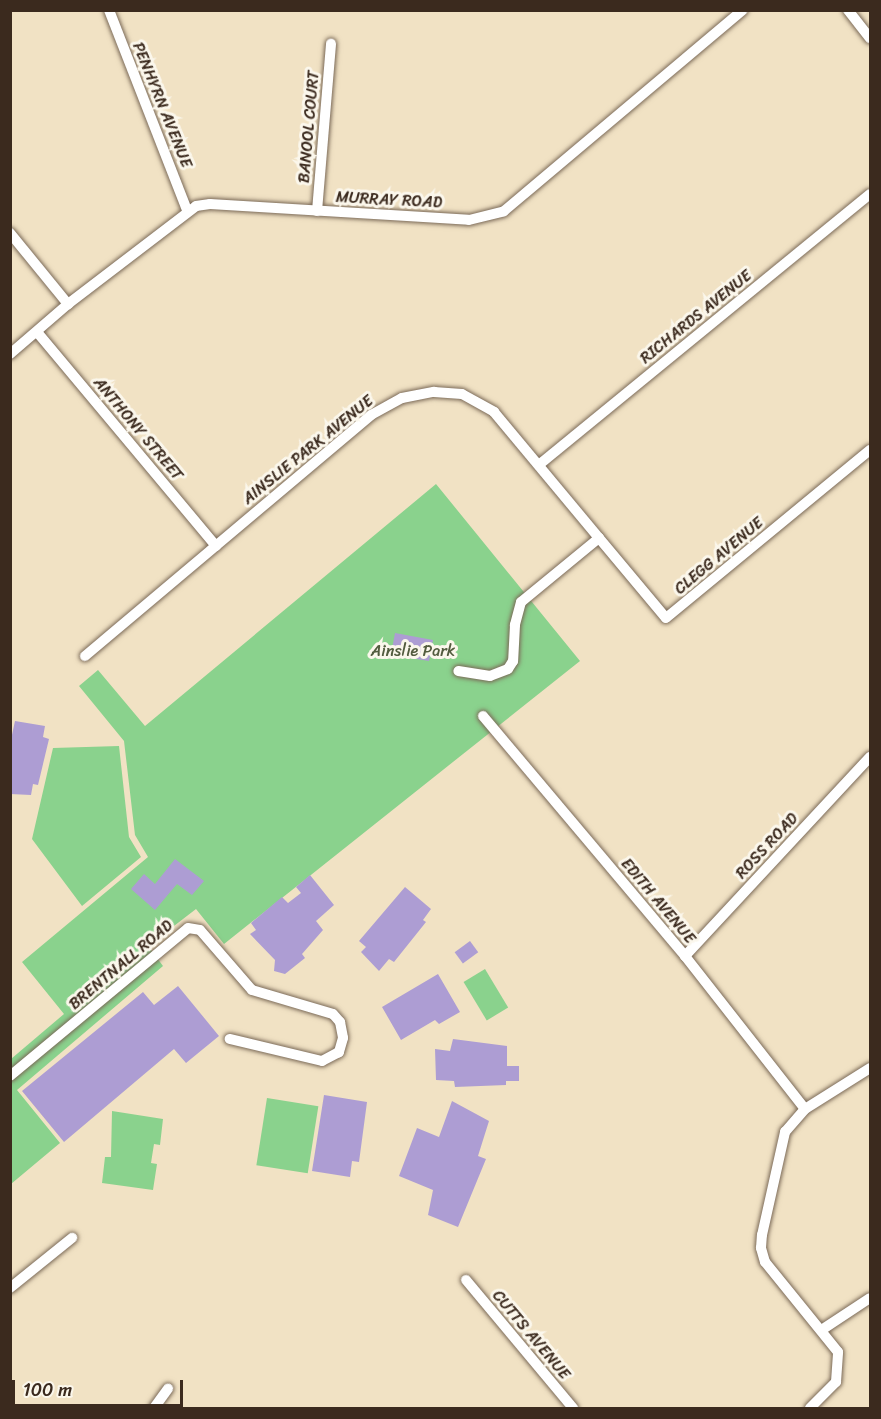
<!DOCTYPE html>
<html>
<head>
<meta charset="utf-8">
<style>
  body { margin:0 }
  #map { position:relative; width:881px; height:1419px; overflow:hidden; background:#f1e2c4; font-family:Sriracha,sans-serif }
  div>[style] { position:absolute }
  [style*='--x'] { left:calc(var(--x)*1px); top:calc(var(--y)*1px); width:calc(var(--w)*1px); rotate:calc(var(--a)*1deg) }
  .green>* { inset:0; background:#8ad28d; transform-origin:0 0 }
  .building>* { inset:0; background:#ad9dd3; transform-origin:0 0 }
  .roads { filter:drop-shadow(0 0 2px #7b6a58) drop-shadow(0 0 2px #7b6a58) }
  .minor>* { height:10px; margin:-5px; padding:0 5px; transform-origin:5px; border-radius:5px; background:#fff }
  span { translate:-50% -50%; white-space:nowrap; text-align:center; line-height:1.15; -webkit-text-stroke:6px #fbf7ec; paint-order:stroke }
  .street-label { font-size:16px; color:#3b2a1e }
  .park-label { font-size:16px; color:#535c3f }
  .frame { position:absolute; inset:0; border:12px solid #3b2a1e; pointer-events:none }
  .scale { position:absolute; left:12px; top:1380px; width:171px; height:27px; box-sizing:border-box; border:3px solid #3b2a1e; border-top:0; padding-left:8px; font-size:18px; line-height:21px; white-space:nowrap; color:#3b2a1e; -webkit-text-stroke:4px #fbf7ec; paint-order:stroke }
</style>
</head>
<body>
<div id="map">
  <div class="green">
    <div style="clip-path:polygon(436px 484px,580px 661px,224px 944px,196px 909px,148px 946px,163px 966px,17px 1090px,60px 1143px,11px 1184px,11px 1059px,64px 1014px,22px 962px,148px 857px,135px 835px,124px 741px,79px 686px,98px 670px,145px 726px)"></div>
    <div style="clip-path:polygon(119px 746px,129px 837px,141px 857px,82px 906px,32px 839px,53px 748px)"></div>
    <div style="left:485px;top:969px;width:45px;height:25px;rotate:59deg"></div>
    <div style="left:267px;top:1098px;width:52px;height:68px;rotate:9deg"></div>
    <div style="clip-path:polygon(112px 1111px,163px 1119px,160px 1145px,154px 1144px,151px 1163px,157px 1164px,153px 1190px,102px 1183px,105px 1157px,111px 1157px)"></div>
  </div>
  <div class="building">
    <div style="clip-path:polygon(395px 633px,433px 640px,429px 661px,404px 657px,405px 652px,392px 649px)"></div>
    <div style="clip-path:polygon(15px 721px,45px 726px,43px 737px,49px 739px,38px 785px,33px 784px,31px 795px,10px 794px,10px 744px)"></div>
    <div style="clip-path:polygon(175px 859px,204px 881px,192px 895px,177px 884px,155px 910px,131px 889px,144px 874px,155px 884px)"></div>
    <div style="clip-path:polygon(310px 875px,334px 905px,316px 921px,323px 930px,302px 954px,305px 958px,285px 974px,274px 971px,275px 960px,250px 934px,256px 930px,251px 923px,282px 897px,288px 903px,301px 893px,296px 887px)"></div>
    <div style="clip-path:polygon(405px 887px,431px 909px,423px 920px,426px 922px,394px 962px,389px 959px,379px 971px,361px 952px,366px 947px,359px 941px)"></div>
    <div style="left:470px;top:941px;width:14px;height:19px;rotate:54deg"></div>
    <div style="clip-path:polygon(438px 974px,460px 1012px,439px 1024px,435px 1020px,401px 1040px,382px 1007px)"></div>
    <div style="clip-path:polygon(178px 986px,219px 1036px,186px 1063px,174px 1049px,64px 1142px,22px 1091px,143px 992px,154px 1005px)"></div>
    <div style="clip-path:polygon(453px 1039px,507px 1046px,507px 1066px,519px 1066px,519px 1081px,506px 1081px,506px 1085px,455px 1087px,454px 1081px,436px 1080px,435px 1049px,450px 1051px)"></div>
    <div style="clip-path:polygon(324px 1095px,367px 1102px,359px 1162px,352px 1161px,350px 1177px,312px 1171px)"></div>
    <div style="clip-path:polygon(452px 1101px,489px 1121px,478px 1156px,486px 1159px,458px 1227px,428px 1215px,433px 1190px,399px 1176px,417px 1128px,439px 1137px)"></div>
  </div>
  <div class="roads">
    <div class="minor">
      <div style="--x:109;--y:10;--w:215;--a:68.7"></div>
      <div style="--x:848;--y:10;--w:36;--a:52"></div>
      <div style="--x:317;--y:211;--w:168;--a:-85.2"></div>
      <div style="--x:10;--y:233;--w:92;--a:50.8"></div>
      <div style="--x:37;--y:332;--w:279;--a:50.1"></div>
      <div style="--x:10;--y:354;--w:77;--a:-40.8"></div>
      <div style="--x:68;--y:304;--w:161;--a:-37.4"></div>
      <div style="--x:196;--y:206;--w:14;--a:-8"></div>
      <div style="--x:210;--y:204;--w:259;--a:3.5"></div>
      <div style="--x:469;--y:220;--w:36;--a:-14"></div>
      <div style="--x:504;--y:211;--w:312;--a:-40.1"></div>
      <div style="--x:540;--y:464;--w:426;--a:-39.3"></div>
      <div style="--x:599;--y:538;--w:104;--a:50.1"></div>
      <div style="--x:666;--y:618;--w:264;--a:-39.5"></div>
      <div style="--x:85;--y:656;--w:374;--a:-40.1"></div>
      <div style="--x:371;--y:415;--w:35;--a:-29"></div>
      <div style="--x:402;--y:398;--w:33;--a:-11"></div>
      <div style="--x:434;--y:392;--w:28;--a:4"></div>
      <div style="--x:462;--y:394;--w:37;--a:29"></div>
      <div style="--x:494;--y:412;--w:164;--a:50.2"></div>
      <div style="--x:599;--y:538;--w:101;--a:140.6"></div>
      <div style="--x:521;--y:602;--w:24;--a:105"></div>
      <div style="--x:515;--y:625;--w:36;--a:93"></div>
      <div style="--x:513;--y:661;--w:9;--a:122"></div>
      <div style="--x:508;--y:669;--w:19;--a:159"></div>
      <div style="--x:490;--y:676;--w:32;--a:-171"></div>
      <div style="--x:483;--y:716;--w:314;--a:49.9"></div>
      <div style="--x:685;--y:956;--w:194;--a:51.9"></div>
      <div style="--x:685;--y:956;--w:272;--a:-47.1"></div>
      <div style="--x:10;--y:1076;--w:231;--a:-39.7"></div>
      <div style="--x:188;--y:928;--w:12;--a:9"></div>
      <div style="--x:200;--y:930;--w:79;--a:49.1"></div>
      <div style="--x:252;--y:990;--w:84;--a:16.5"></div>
      <div style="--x:333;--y:1014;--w:11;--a:49"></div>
      <div style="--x:340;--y:1022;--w:16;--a:79"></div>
      <div style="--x:343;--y:1038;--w:15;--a:106"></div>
      <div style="--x:339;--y:1052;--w:19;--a:152"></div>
      <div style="--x:322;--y:1061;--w:95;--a:-166.6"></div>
      <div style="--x:466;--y:1280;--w:167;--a:50.1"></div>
      <div style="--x:10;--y:1288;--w:80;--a:-38.9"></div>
      <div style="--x:823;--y:1329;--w:56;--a:-33.4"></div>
      <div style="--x:154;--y:1408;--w:24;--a:-54"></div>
      <div style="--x:810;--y:1408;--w:37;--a:-45"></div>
      <div style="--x:836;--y:1382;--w:30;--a:-86"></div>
      <div style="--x:838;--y:1352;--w:116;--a:-129"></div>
      <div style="--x:765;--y:1262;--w:15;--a:-106"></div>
      <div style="--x:761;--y:1248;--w:13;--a:-86"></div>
      <div style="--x:762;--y:1235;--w:106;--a:-77.4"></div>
      <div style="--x:785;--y:1132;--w:30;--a:-49"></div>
      <div style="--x:805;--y:1109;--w:77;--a:-32.2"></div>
    </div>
  </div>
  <div class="street-label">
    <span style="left:162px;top:105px;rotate:68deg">PENHYRN AVENUE</span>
    <span style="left:309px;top:127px;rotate:-85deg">BANOOL COURT</span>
    <span style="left:389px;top:200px;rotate:3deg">MURRAY ROAD</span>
    <span style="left:696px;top:317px;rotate:-39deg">RICHARDS AVENUE</span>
    <span style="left:138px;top:429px;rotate:50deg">ANTHONY STREET</span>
    <span style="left:308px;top:450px;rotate:-39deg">AINSLIE PARK AVENUE</span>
    <span style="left:719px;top:556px;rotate:-40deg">CLEGG AVENUE</span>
    <span style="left:767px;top:846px;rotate:-47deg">ROSS ROAD</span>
    <span style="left:658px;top:901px;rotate:50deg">EDITH AVENUE</span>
    <span style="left:121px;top:965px;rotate:-40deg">BRENTNALL ROAD</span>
    <span style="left:531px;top:1335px;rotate:50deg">CUTTS AVENUE</span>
  </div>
  <div class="park-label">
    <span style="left:413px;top:651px">Ainslie Park</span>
  </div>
  <div class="frame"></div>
  <div class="scale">100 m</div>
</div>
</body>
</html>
